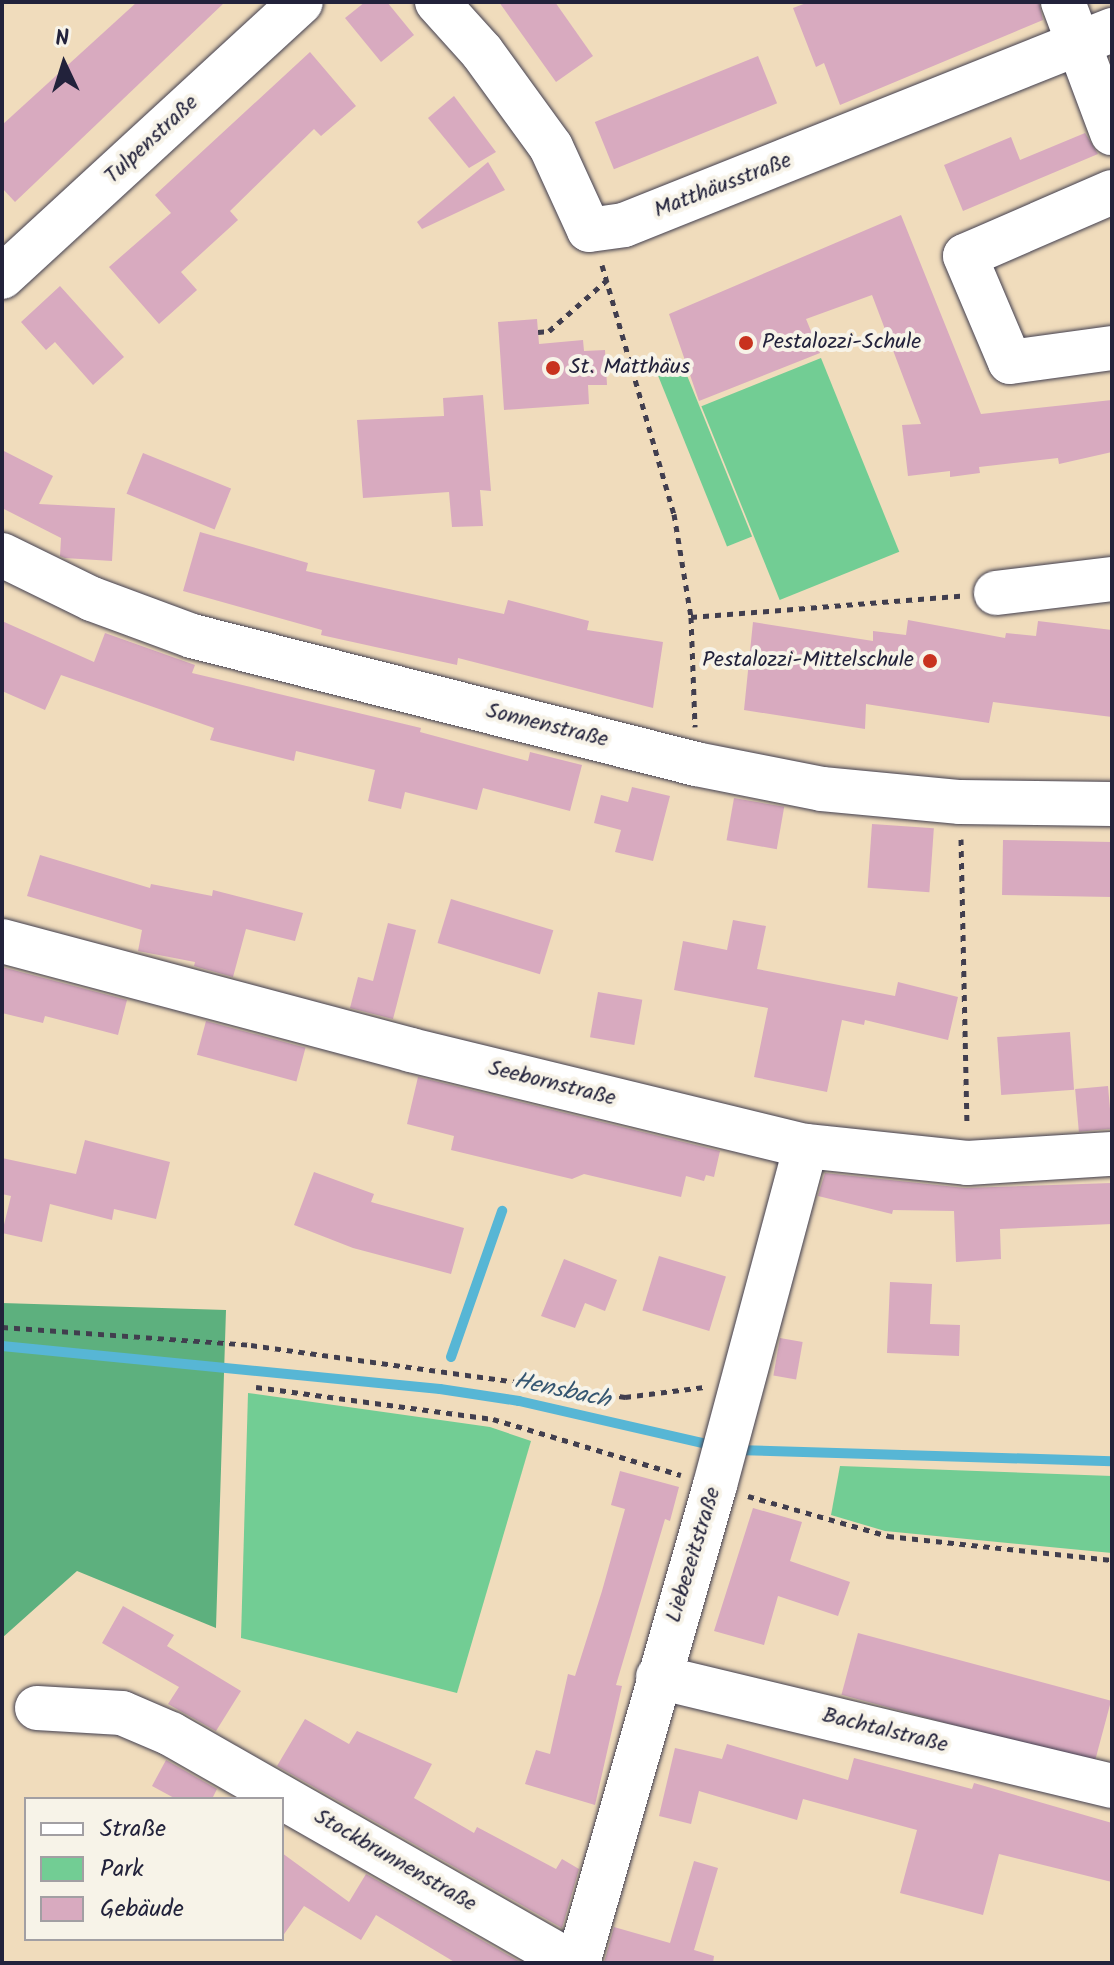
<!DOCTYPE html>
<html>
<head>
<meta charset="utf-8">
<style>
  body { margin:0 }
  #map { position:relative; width:1114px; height:1965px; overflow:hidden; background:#f0dcbc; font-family:Kalam,sans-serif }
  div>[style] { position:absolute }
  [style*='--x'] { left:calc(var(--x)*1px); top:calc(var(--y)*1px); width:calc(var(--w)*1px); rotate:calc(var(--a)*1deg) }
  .green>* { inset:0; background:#72cd94; transform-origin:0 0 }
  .forest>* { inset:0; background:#5db07e }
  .stream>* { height:10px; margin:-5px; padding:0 5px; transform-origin:5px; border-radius:5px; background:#57b6d5 }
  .building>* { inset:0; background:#d8aabf; transform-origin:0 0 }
  .path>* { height:5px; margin-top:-2.5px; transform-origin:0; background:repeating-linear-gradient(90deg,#413e4e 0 6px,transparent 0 12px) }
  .roads { filter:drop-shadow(0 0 2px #413e4e) drop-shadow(0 0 2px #413e4e) }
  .minor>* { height:44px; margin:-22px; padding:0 22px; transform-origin:22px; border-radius:22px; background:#fff }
  .dots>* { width:22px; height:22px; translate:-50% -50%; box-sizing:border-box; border:4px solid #f7f3e8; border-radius:50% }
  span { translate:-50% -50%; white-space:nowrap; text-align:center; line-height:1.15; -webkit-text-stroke:8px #f7f3e8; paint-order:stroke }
  .street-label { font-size:22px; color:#22223b }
  .poi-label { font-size:22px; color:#22223b }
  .left { translate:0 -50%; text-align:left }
  .right { translate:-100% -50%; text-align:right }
  .water-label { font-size:24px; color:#355671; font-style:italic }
  .frame { position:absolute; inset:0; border:4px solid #22223b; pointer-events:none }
  .legend { position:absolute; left:24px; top:1797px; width:260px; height:144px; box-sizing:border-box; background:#f7f3e8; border:2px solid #a29fa3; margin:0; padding:10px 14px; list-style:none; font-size:24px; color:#22223b }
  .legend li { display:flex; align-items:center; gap:16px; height:40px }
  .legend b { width:40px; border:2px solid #a29fa3 }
  .north { position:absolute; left:24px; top:24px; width:80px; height:80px; -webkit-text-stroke:6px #f7f3e8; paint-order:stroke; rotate:356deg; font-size:22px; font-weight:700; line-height:32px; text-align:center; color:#22223b }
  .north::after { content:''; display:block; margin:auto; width:28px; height:36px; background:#22223b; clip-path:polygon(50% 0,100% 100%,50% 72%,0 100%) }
</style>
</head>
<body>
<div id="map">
  <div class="green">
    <div style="left:821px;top:358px;width:209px;height:129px;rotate:68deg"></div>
    <div style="left:682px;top:363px;width:187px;height:27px;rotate:68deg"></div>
    <div style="clip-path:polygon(248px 1393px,490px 1427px,531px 1441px,457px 1693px,241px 1638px)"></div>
    <div style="clip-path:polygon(840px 1466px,1112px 1476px,1112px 1553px,885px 1531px,831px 1515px)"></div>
  </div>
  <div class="forest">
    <div style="clip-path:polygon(2px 1303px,226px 1310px,216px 1628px,77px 1571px,2px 1638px)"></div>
  </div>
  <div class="stream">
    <div style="--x:2;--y:1346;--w:440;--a:5.6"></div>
    <div style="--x:440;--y:1389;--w:80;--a:8.6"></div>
    <div style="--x:519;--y:1401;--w:201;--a:12.9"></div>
    <div style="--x:451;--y:1357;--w:155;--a:-70.7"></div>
    <div style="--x:735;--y:1450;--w:377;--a:1.7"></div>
  </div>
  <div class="building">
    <div style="clip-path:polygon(137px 2px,225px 2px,15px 202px,2px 188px,2px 125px)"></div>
    <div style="clip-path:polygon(365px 2px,387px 2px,414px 35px,381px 62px,345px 18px)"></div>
    <div style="clip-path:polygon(499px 2px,555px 2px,593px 56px,556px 82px)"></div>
    <div style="clip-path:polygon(809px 2px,1039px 2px,1043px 20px,840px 105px,824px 63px,816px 67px,793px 8px)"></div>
    <div style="clip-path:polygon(310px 52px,356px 106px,321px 136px,314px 129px,230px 211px,238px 220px,181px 272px,197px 290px,159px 324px,109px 267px,171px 213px,155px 195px)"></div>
    <div style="left:758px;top:56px;width:51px;height:176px;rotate:68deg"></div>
    <div style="clip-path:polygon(454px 96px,496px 152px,469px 168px,428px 118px)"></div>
    <div style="clip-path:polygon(1085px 133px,1098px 154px,963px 211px,944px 165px,1011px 137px,1020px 160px)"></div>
    <div style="clip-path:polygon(488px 162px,505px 190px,422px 229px,417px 222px)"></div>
    <div style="clip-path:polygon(901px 215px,981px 414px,1112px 400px,1112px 452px,1059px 464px,1058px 458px,979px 467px,980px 473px,950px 477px,950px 471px,908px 476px,902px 425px,921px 424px,872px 295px,806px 319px,820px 353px,699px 401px,669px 314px)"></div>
    <div style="clip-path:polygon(60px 286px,124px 357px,93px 385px,55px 342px,46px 350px,21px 322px)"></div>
    <div style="clip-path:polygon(537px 319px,539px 344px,583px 340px,584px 351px,605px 350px,607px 385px,588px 385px,589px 404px,504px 410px,498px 322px)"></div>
    <div style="clip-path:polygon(483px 395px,491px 491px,480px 490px,483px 526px,452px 527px,449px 492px,363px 498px,357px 420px,444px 416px,443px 398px)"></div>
    <div style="clip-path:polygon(2px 450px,53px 476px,39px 504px,115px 508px,112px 561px,65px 558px,60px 556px,61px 538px,2px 508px)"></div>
    <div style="left:143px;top:453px;width:95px;height:44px;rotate:22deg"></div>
    <div style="clip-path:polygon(200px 532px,308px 563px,306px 571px,504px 614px,508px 600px,589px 621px,587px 630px,663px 642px,653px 708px,458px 658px,457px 665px,321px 635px,322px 630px,183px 591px)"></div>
    <div style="clip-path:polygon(908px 620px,1005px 638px,1006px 633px,1036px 636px,1038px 621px,1112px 630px,1112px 717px,993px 702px,989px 723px,866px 704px,865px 729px,744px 710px,753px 622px,873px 641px,873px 631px,906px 635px)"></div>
    <div style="clip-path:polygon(2px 621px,94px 662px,105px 633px,195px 665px,192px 673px,421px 728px,420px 732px,528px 761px,530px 752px,582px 765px,570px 811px,483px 788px,477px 810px,405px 792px,401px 809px,368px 801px,375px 770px,296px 751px,294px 761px,210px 740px,214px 728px,61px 675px,45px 710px,2px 691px)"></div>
    <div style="clip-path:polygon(632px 787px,670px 796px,653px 861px,615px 852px,621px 830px,594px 823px,601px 795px,628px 802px)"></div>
    <div style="left:734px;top:798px;width:51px;height:43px;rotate:10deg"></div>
    <div style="left:872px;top:824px;width:62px;height:64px;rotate:4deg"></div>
    <div style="left:1003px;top:840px;width:109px;height:55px;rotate:1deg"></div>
    <div style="clip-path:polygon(40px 855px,150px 888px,151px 884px,212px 896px,213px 890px,303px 913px,295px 941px,246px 929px,233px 977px,194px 966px,195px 962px,138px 951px,142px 930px,27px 896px)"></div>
    <div style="left:451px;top:899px;width:107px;height:46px;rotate:17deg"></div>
    <div style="clip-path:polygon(733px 920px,766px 926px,757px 969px,895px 996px,898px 982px,958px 997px,948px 1040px,865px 1020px,864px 1025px,842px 1020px,827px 1092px,754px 1077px,768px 1008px,674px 990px,683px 941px,727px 950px)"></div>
    <div style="clip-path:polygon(388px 923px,416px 930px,393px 1019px,350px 1008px,358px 977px,373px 981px)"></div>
    <div style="clip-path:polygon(2px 967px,127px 1000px,118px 1035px,45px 1016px,43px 1023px,2px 1013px)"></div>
    <div style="left:598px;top:992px;width:45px;height:46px;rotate:10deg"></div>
    <div style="left:206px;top:1021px;width:103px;height:35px;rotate:15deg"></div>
    <div style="left:1070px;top:1032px;width:58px;height:73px;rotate:86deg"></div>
    <div style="clip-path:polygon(418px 1077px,720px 1151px,714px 1177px,706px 1175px,704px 1181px,686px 1176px,681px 1197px,584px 1174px,572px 1179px,451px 1150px,454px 1136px,407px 1124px)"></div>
    <div style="left:1108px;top:1086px;width:43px;height:33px;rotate:85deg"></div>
    <div style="clip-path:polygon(85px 1140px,170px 1162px,156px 1219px,114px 1209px,112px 1220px,50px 1204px,42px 1242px,2px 1233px,11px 1196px,2px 1194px,2px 1158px,76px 1174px)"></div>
    <div style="clip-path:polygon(314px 1172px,374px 1194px,371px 1202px,464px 1228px,451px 1274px,353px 1248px,294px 1225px)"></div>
    <div style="clip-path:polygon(825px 1173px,965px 1188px,1112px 1183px,1112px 1224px,1000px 1229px,1001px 1259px,956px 1262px,954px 1211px,893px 1210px,892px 1214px,818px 1196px)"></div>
    <div style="left:659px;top:1256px;width:70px;height:57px;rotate:17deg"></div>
    <div style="clip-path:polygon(564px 1259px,617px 1280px,605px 1311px,585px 1303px,575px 1328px,541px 1316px)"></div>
    <div style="clip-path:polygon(890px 1282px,932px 1284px,930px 1324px,960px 1325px,959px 1356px,887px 1353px)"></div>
    <div style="left:780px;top:1338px;width:23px;height:38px;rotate:10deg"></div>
    <div style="clip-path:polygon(620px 1471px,679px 1487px,670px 1521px,665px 1519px,616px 1685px,622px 1686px,595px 1805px,525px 1784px,536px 1750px,550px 1754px,568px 1674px,575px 1676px,602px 1591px,625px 1509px,611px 1505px)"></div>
    <div style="clip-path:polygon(753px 1508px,802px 1522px,790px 1561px,850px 1582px,838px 1616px,778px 1596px,764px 1645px,714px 1631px)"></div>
    <div style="clip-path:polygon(123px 1606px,174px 1635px,167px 1646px,241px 1691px,216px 1731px,168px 1704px,179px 1687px,102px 1643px)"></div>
    <div style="left:858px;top:1633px;width:262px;height:64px;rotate:15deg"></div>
    <div style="clip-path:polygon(305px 1719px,349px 1744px,357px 1731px,432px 1764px,414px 1798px,474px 1833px,477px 1827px,556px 1869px,562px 1859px,579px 1869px,562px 1928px,277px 1766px)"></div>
    <div style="clip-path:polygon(727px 1744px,848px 1780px,854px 1758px,972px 1789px,974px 1783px,1112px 1823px,1112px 1882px,999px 1854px,983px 1915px,900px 1893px,917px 1830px,803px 1799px,797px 1820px,699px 1791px,691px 1824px,659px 1816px,675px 1748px,722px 1759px)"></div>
    <div style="clip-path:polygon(166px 1760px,217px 1789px,212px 1799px,176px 1799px,152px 1786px)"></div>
    <div style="clip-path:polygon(282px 1853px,349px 1902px,366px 1874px,522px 1963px,456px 1963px,376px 1915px,361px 1940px,304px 1906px,282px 1937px)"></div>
    <div style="clip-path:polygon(694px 1861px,718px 1868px,694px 1950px,714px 1956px,713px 1963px,604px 1963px,614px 1927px,670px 1943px)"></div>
  </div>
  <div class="path">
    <div style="--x:602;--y:265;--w:259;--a:73.9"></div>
    <div style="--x:674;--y:514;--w:104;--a:80.6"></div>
    <div style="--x:691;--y:617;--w:110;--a:87.9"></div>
    <div style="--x:538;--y:332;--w:11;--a:-5"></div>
    <div style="--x:549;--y:331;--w:79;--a:-41.4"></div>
    <div style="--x:691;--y:617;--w:270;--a:-4.5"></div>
    <div style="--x:961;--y:839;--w:286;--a:88.8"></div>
    <div style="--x:2;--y:1327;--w:250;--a:4.1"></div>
    <div style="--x:251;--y:1345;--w:378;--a:7.9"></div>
    <div style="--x:625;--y:1397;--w:80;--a:-7.2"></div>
    <div style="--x:256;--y:1387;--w:239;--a:7.7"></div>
    <div style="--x:493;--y:1419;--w:196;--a:16.6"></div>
    <div style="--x:748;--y:1496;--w:146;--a:15.9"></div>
    <div style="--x:888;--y:1536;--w:225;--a:6.1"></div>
  </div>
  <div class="roads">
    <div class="minor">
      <div style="--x:437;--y:2;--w:67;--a:48"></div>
      <div style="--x:482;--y:52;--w:117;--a:54"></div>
      <div style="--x:551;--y:147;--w:91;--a:65.4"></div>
      <div style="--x:589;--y:230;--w:35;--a:-8"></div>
      <div style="--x:624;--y:225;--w:526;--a:-21.78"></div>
      <div style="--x:1063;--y:2;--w:140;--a:69.5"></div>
      <div style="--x:1112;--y:192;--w:160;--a:156.5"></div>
      <div style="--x:965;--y:256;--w:115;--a:67"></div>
      <div style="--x:1010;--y:362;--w:103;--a:-7.8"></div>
      <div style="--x:2;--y:277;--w:406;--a:-42.6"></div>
      <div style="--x:2;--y:555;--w:100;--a:26.1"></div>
      <div style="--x:92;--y:599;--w:107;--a:20.3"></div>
      <div style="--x:192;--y:636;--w:520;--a:14.25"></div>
      <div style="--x:696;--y:764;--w:128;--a:11.2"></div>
      <div style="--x:822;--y:789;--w:139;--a:5.4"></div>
      <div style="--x:960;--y:802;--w:152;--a:0.8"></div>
      <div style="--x:996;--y:593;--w:117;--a:-6.9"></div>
      <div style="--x:2;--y:941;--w:423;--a:14.9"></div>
      <div style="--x:411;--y:1050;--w:406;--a:13.7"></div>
      <div style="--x:806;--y:1146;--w:162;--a:6"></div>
      <div style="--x:967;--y:1163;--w:145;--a:-3.6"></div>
      <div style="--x:658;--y:1677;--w:467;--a:13.5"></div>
      <div style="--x:37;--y:1708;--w:85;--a:3.4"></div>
      <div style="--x:122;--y:1713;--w:53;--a:23.2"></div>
      <div style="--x:171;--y:1734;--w:462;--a:29.7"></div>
      <div style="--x:578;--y:1963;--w:497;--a:-74"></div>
      <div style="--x:715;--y:1485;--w:351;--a:-75"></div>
    </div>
  </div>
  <div class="dots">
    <div style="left:746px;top:343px;background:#c8321e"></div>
    <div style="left:553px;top:368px;background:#c8321e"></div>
    <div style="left:930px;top:661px;background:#c8321e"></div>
  </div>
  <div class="street-label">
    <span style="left:152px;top:140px;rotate:-43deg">Tulpenstraße</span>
    <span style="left:723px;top:186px;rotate:-21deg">Matthäusstraße</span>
    <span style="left:547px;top:726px;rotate:14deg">Sonnenstraße</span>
    <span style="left:552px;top:1084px;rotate:14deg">Seebornstraße</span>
    <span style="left:694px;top:1555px;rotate:-73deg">Liebezeitstraße</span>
    <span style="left:885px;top:1731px;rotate:14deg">Bachtalstraße</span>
    <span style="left:395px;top:1861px;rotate:30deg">Stockbrunnenstraße</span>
  </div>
  <div class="poi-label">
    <span class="left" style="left:762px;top:343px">Pestalozzi-Schule</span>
    <span class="left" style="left:569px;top:368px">St. Matthäus</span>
    <span class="right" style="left:914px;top:661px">Pestalozzi-Mittelschule</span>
  </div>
  <div class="water-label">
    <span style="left:562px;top:1391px;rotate:12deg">Hensbach</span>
  </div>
  <div class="frame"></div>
  <ul class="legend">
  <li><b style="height:10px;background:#fff"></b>Straße</li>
  <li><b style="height:22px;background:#72cd94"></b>Park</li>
  <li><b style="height:22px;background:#d8aabf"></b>Gebäude</li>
  </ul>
  <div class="north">N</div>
</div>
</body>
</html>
